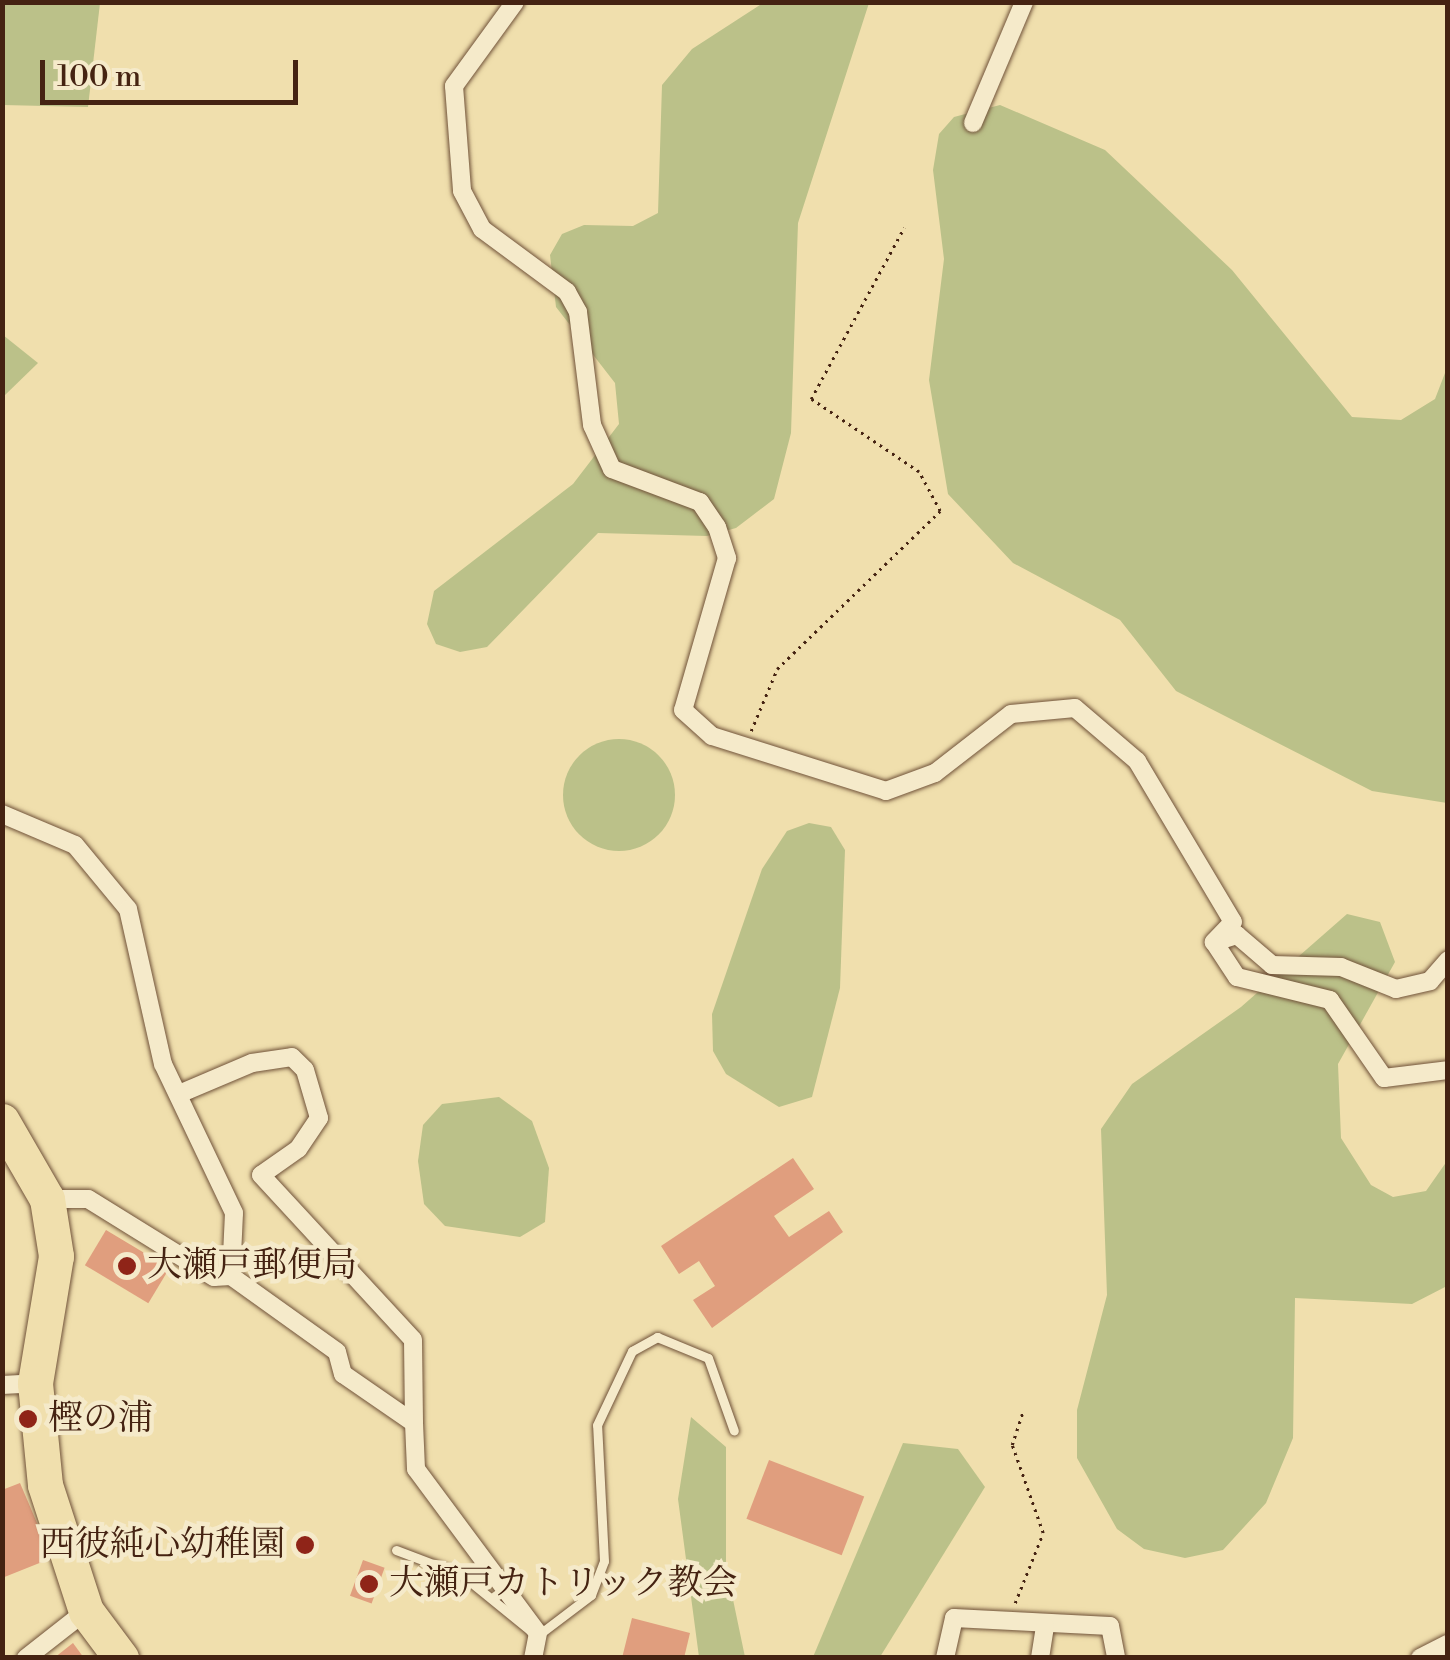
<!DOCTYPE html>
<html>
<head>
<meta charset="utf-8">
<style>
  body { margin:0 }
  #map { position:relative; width:1450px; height:1660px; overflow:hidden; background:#f0dfad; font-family:"Libre Bodoni","Noto Serif JP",serif }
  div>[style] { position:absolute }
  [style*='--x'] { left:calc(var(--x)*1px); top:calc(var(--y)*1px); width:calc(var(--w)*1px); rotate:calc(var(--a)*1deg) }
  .green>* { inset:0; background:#bbc189 }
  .round { border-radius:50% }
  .building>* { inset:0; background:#e09e7e; transform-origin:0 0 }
  .path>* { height:2.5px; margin-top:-1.25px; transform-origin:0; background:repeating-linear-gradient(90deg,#452312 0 2.5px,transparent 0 7.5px) }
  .roads { filter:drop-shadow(0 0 2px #705239) drop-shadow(0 0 2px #705239) }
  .lane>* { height:9px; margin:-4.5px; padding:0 4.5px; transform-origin:4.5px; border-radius:4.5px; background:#f5eaca }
  .street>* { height:18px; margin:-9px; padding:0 9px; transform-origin:9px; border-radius:9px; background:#f5eaca }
  .highway>* { height:35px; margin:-17.5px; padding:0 17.5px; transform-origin:17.5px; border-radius:17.5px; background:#f0dfad }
  .dots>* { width:28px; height:28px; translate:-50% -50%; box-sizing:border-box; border:5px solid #f5eaca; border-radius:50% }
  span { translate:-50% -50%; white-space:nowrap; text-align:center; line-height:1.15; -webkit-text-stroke:9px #f5eaca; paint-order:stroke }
  .poi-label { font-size:35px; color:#452312 }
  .left { translate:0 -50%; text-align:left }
  .right { translate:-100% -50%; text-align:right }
  .frame { position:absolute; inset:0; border:5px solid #452312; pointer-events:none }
  .scale { position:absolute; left:40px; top:60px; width:258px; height:45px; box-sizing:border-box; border:5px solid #452312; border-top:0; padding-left:12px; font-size:30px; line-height:35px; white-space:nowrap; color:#452312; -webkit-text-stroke:8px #f5eaca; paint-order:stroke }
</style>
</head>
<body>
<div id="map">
  <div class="green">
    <div style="clip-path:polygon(2px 3px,100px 3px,88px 107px,3px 105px)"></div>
    <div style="clip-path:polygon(763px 3px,869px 3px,798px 223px,791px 433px,774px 499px,736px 528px,707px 536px,598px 533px,487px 647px,460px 652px,436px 644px,427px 624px,434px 591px,573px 484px,619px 424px,615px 383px,556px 307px,550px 255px,562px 234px,584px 225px,633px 226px,658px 213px,662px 85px,692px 49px)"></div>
    <div style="clip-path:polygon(1000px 105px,1105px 150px,1232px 270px,1352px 417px,1401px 420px,1435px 399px,1445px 373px,1447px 256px,1447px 803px,1372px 791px,1176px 691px,1120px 620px,1013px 563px,948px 494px,929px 380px,944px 259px,933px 170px,939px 134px,954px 117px)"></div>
    <div style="clip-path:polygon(3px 335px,38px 363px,3px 397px)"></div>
    <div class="round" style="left:563px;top:739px;width:112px;height:112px"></div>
    <div style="clip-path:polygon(809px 823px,831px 827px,845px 850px,840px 988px,812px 1097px,779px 1107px,726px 1074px,713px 1051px,712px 1014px,762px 869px,787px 831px)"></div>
    <div style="clip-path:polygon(1347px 914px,1380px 922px,1395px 962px,1338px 1064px,1341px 1138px,1371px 1185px,1393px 1197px,1426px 1191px,1447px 1161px,1447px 1286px,1412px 1304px,1295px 1298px,1293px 1438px,1266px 1503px,1223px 1550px,1185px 1558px,1144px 1549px,1117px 1529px,1077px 1458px,1077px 1410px,1107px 1295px,1101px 1129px,1132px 1084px,1241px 1007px)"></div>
    <div style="clip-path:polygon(499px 1097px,532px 1121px,549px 1168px,545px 1222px,520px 1237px,445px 1226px,424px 1204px,418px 1161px,423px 1125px,442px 1104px)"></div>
    <div style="clip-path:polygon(691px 1417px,726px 1447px,726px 1566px,745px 1657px,699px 1657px,678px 1499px)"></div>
    <div style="clip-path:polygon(903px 1443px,958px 1449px,985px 1487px,880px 1657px,813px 1657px)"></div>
  </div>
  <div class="building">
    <div style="clip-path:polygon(793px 1158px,814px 1189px,774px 1216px,789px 1237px,829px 1211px,843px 1232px,712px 1328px,693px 1300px,715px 1286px,699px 1261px,679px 1274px,661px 1246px)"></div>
    <div style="left:106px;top:1230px;width:74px;height:41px;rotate:31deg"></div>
    <div style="left:769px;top:1460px;width:102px;height:63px;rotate:21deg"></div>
    <div style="clip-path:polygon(20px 1483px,52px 1558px,2px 1578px,2px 1490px)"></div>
    <div style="left:363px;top:1560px;width:23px;height:38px;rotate:20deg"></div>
    <div style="clip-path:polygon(632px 1618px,690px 1633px,684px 1658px,622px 1658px)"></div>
    <div style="clip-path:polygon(73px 1643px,84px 1658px,54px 1658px)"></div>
  </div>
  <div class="path">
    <div style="--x:751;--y:731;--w:67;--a:-67.2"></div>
    <div style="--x:777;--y:669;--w:227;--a:-44.1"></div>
    <div style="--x:940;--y:511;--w:44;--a:-118.3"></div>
    <div style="--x:919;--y:472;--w:130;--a:-145.9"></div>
    <div style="--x:811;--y:399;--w:195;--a:-61.5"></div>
    <div style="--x:1015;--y:1603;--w:75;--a:-68.2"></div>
    <div style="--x:1043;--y:1533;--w:93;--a:-109.4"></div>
    <div style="--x:1012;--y:1445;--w:36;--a:-72"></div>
  </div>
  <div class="roads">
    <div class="lane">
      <div style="--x:396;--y:1550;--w:71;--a:20.7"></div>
      <div style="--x:462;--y:1575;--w:97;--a:39.1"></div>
      <div style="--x:537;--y:1636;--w:68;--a:-37.2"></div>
      <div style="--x:591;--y:1595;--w:36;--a:-69"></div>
      <div style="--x:604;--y:1561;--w:136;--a:-92.9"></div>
      <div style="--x:597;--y:1425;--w:82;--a:-64.7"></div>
      <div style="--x:632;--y:1351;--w:29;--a:-29"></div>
      <div style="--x:657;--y:1337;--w:55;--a:22.4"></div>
      <div style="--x:708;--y:1358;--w:77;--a:70.4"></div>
    </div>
    <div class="street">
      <div style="--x:515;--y:2;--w:104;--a:126"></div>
      <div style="--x:454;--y:86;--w:105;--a:85.6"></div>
      <div style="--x:462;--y:191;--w:43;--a:62.2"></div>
      <div style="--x:482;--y:229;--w:106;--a:36.5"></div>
      <div style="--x:567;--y:292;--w:23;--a:61"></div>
      <div style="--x:578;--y:312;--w:114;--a:82.9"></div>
      <div style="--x:592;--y:425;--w:48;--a:65.6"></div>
      <div style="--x:612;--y:469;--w:94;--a:20.6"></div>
      <div style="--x:700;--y:502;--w:30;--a:56"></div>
      <div style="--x:717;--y:527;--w:33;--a:72"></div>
      <div style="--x:727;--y:558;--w:158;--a:106.1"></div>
      <div style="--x:683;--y:710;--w:39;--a:42"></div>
      <div style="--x:712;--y:736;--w:182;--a:17.5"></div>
      <div style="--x:886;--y:791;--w:52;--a:-20.2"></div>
      <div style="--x:935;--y:773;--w:96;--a:-37.8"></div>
      <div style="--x:1011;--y:714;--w:64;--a:-5.4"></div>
      <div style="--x:1075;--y:708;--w:82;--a:40.5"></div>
      <div style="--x:1137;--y:761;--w:187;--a:59.2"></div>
      <div style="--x:1233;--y:922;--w:28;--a:134"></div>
      <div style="--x:973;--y:123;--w:131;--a:-67.1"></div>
      <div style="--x:2;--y:814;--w:79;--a:23"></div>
      <div style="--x:75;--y:845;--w:83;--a:50.4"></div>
      <div style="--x:128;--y:909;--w:159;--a:77.3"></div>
      <div style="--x:163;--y:1064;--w:165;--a:64.5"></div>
      <div style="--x:234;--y:1213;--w:63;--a:92.7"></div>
      <div style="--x:231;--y:1276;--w:17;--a:177"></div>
      <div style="--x:214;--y:1277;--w:148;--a:-148.2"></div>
      <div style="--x:88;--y:1199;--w:41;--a:180"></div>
      <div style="--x:1214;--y:942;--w:42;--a:56.7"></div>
      <div style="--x:1237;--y:977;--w:96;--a:13.9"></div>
      <div style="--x:1330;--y:1000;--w:95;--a:55.3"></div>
      <div style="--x:1384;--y:1078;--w:64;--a:-7.1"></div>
      <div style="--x:1215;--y:942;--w:23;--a:-18"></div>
      <div style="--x:1237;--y:935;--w:46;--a:40.6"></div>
      <div style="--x:1272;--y:965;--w:69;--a:1.7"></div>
      <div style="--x:1341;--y:967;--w:59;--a:21.8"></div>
      <div style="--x:1396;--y:989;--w:35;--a:-13"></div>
      <div style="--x:1430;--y:981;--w:28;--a:-49"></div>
      <div style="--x:179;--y:1094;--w:79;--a:-23"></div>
      <div style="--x:252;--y:1063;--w:40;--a:-8.5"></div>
      <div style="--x:292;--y:1057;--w:18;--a:45"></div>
      <div style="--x:305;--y:1070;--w:50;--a:73.7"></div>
      <div style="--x:319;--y:1118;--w:37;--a:124"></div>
      <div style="--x:298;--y:1149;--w:45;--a:144.9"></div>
      <div style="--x:261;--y:1175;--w:224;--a:47.3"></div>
      <div style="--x:413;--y:1340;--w:83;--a:89.3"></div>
      <div style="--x:231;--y:1276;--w:130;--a:35.6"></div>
      <div style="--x:337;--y:1352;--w:23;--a:75"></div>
      <div style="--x:343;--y:1374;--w:86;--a:34.6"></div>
      <div style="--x:414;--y:1423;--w:46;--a:87.5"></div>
      <div style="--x:416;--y:1469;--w:204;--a:53.4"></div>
      <div style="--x:538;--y:1633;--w:25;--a:101"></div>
      <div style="--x:2;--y:1385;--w:33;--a:-3"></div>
      <div style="--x:26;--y:1658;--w:76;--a:-38.1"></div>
      <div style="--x:945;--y:1658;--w:41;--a:-77.3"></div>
      <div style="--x:954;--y:1618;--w:156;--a:2.9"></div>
      <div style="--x:1110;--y:1626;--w:33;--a:79"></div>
      <div style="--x:1040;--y:1658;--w:32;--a:-81"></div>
      <div style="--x:1420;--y:1658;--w:31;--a:-27"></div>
    </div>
    <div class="highway">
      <div style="--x:2;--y:1121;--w:90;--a:60"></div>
      <div style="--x:47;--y:1199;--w:58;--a:81"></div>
      <div style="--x:56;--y:1256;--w:129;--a:99.4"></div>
      <div style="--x:35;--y:1383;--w:102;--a:84.4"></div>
      <div style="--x:45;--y:1485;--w:133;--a:72"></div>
      <div style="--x:86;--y:1611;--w:59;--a:53.3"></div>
    </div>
  </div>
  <div class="dots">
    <div style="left:127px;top:1266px;background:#8f2418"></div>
    <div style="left:28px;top:1419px;background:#8f2418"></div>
    <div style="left:305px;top:1545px;background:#8f2418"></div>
    <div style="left:369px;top:1584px;background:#8f2418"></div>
  </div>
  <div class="poi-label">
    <span class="left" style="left:147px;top:1266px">大瀬戸郵便局</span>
    <span class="left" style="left:48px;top:1419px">樫の浦</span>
    <span class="right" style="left:285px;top:1545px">西彼純心幼稚園</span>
    <span class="left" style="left:389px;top:1584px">大瀬戸カトリック教会</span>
  </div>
  <div class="frame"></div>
  <div class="scale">100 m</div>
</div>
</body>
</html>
